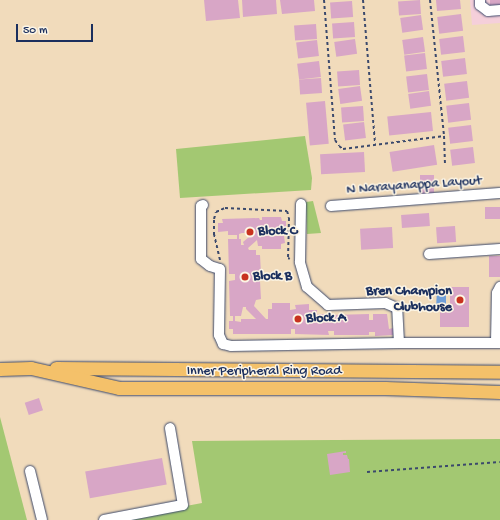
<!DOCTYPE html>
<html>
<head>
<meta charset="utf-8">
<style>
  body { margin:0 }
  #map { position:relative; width:500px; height:520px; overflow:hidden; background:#f1dbbb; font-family:"Gochi Hand",sans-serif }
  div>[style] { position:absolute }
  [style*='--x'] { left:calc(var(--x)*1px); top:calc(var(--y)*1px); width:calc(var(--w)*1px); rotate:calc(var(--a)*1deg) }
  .built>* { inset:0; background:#f5cfda }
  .green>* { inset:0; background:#a3c872 }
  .water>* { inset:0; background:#6f9ed8 }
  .building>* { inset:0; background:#d8a6c6; transform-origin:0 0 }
  .path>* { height:2px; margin-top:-1px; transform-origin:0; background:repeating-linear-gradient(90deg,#3b496c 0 3px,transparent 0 6px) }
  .roads { filter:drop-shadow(0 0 1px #3b496c) drop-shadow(0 0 1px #3b496c) }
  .minor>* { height:10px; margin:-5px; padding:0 5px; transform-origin:5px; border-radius:5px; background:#fff }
  .major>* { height:13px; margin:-6.5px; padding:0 6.5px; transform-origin:6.5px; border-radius:6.5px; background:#f4c16a }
  .dots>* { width:11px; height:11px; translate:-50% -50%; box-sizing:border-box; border:2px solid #fcf5e5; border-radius:50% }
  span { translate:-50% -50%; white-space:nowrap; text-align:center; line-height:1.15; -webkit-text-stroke:3px #fcf5e5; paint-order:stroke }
  .street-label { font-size:14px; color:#1b2f5e }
  .poi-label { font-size:14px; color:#1b2f5e; font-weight:700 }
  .left { translate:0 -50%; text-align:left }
  .right { translate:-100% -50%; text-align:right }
  .scale { position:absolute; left:16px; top:24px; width:77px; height:18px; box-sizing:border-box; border:2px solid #1b2f5e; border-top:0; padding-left:5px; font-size:12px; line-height:14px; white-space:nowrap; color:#1b2f5e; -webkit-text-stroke:3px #fcf5e5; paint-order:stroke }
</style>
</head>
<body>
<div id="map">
  <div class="built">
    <div style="clip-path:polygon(470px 0,500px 0,500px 23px,472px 25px)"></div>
  </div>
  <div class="green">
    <div style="clip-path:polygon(305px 136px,312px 178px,311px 190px,180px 198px,176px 149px)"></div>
    <div style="clip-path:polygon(313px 201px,321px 233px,307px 234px,306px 202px)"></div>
    <div style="clip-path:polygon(0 417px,27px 520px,0 520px)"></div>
    <div style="clip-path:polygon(500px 439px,500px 520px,112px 520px,202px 503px,192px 441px)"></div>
  </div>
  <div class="water">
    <div style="clip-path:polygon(437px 289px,446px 290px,446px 310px,436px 309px)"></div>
  </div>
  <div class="building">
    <div style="clip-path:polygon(204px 0,238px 0,240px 18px,206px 21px)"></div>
    <div style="clip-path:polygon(242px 0,276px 0,277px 14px,243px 17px)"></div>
    <div style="clip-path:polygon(280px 0,314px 0,315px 11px,282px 14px)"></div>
    <div style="left:420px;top:0;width:14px;height:22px;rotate:86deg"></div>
    <div style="clip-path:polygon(436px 0,460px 0,461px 9px,437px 11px)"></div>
    <div style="left:490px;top:0;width:10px;height:8px"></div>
    <div style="left:352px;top:1px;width:16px;height:22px;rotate:86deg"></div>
    <div style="left:461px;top:14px;width:17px;height:24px;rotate:83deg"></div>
    <div style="left:421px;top:15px;width:15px;height:21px;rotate:82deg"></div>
    <div style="left:354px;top:22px;width:15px;height:22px;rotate:86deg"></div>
    <div style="left:316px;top:24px;width:15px;height:22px;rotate:86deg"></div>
    <div style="left:463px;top:36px;width:16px;height:24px;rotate:83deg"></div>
    <div style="left:423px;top:37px;width:15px;height:21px;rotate:82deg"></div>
    <div style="left:355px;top:39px;width:15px;height:21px;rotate:82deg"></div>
    <div style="left:317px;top:40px;width:16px;height:21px;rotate:83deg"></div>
    <div style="left:425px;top:53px;width:16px;height:21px;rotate:83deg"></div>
    <div style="left:465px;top:58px;width:16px;height:24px;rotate:83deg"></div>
    <div style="left:319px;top:61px;width:16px;height:22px;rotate:83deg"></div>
    <div style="left:359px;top:70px;width:15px;height:22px;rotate:86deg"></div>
    <div style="left:427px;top:74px;width:16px;height:21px;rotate:83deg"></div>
    <div style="left:321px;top:78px;width:15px;height:22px;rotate:86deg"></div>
    <div style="left:467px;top:81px;width:17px;height:23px;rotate:83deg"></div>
    <div style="left:360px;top:86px;width:15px;height:22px;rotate:82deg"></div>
    <div style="left:429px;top:91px;width:15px;height:21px;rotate:82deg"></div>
    <div style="left:325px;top:101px;width:43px;height:19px;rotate:85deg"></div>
    <div style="left:469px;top:103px;width:17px;height:23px;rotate:83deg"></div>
    <div style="left:363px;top:106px;width:15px;height:22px;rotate:86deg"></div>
    <div style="left:431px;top:112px;width:19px;height:44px;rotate:84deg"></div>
    <div style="left:364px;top:122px;width:16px;height:21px;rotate:83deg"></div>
    <div style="left:471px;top:125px;width:16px;height:23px;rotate:83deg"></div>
    <div style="left:434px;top:145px;width:20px;height:45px;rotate:81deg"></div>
    <div style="left:473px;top:147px;width:16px;height:23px;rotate:83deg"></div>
    <div style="left:364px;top:152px;width:20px;height:44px;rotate:87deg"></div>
    <div style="left:420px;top:175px;width:14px;height:20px"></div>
    <div style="left:500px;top:207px;width:12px;height:15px;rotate:90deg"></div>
    <div style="left:429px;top:213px;width:13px;height:28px;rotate:86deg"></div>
    <div style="clip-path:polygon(evenodd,262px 217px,281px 217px,282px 221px,286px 221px,286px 230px,273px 231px,273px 236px,284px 236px,285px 243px,281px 244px,281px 249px,262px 249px,262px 246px,258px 246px,257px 240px,248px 248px,249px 250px,256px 250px,256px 255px,260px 255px,261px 274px,255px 274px,255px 281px,260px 281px,261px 299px,256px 300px,254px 306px,266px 319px,268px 319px,268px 309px,272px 309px,272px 303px,290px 303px,290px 310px,296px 309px,295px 305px,309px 304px,309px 310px,317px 310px,317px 314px,329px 314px,329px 320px,332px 320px,332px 315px,369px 314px,369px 320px,373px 320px,373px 314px,387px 314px,389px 329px,393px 328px,393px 335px,375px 336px,375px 332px,369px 332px,369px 335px,334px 335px,334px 331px,328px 331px,329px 335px,295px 334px,295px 329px,291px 329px,291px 334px,233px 334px,233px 329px,229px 329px,229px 321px,233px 321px,233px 316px,230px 316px,229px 281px,235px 280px,235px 274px,229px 274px,228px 239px,237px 239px,237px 235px,228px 235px,228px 231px,218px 232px,218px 223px,223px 223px,222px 219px,259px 218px,260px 220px,262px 220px,262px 217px,242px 233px,248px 233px,249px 237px,243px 242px,244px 245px,241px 245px,241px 239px,239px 239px,239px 234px,242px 233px,262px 217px,243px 307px,246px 307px,246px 309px,256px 319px,241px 319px,241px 322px,235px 321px,235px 316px,241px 316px,243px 307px)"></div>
    <div style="left:455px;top:226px;width:16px;height:19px;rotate:86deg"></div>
    <div style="left:392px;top:227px;width:21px;height:32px;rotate:87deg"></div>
    <div style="left:500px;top:256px;width:21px;height:11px;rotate:90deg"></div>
    <div style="clip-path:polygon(450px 287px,469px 287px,469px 327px,440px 327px,440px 312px,450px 312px)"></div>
    <div style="left:39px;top:398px;width:13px;height:15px;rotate:72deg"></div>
    <div style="clip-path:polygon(346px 451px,346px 453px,343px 453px,343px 455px,347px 455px,348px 459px,349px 459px,350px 472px,330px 475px,327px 454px)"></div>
    <div style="left:162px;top:458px;width:27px;height:78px;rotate:80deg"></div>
  </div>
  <div class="path">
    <div style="--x:324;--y:0;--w:140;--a:85.5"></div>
    <div style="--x:335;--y:140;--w:7;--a:56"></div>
    <div style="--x:339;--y:146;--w:5;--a:37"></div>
    <div style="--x:343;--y:149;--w:102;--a:-7.3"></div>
    <div style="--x:363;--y:0;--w:144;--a:85.2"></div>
    <div style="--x:430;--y:0;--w:137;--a:84.1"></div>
    <div style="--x:444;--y:136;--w:30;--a:88"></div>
    <div style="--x:220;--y:260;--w:26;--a:-103"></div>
    <div style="--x:214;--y:235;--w:16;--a:-90"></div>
    <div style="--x:214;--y:219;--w:7;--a:-74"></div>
    <div style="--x:216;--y:212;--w:10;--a:-24"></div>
    <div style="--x:225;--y:208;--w:62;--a:2.8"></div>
    <div style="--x:287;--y:211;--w:7;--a:74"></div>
    <div style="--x:289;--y:218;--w:40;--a:91.4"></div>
    <div style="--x:288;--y:258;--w:2;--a:27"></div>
    <div style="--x:367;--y:472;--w:133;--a:-4.3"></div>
  </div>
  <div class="roads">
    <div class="minor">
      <div style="--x:480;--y:0;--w:5;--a:90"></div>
      <div style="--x:480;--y:5;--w:10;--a:37"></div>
      <div style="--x:488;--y:11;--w:12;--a:-5"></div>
      <div style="--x:203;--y:205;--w:2;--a:153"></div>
      <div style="--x:201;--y:206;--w:53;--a:90"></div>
      <div style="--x:201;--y:259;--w:11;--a:38"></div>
      <div style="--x:210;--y:266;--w:10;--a:17"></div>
      <div style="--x:220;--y:269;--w:66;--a:90.9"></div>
      <div style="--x:219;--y:335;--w:10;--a:66"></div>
      <div style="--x:223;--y:344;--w:8;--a:14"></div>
      <div style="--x:231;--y:346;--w:168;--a:-1"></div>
      <div style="--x:399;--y:343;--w:35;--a:-93"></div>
      <div style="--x:397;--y:308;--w:13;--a:-157"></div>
      <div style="--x:385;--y:303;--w:57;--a:178"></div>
      <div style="--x:328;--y:305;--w:28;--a:-139"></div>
      <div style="--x:307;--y:287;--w:26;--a:-106"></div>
      <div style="--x:300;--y:262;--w:58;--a:-89"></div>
      <div style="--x:331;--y:206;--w:169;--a:-4.4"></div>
      <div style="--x:429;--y:254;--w:71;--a:-4"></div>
      <div style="--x:399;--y:343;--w:101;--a:0"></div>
      <div style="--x:496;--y:343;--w:50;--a:-88.9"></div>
      <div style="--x:497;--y:293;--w:7;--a:-63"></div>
      <div style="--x:30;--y:471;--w:50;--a:76.2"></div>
      <div style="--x:104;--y:520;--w:80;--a:-10.8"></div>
      <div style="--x:183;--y:505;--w:78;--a:-99.6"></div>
    </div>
    <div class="major">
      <div style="--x:56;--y:368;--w:444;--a:0.5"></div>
      <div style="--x:0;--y:369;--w:31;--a:-2"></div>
      <div style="--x:31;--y:368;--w:90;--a:12.8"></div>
      <div style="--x:119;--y:388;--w:266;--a:0"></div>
      <div style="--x:385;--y:388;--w:115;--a:2"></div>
    </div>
  </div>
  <div class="dots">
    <div style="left:250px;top:232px;background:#c8321e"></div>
    <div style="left:245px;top:277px;background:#c8321e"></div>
    <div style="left:460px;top:300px;background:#c8321e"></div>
    <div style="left:298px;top:319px;background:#c8321e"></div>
  </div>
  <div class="street-label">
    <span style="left:414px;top:186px;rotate:-4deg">N Narayanappa Layout</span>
    <span style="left:264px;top:372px">Inner Peripheral Ring Road</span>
  </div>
  <div class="poi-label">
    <span class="left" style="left:258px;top:232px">Block C</span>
    <span class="left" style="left:253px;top:277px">Block B</span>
    <span class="right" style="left:452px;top:300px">Bren Champion<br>Clubhouse</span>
    <span class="left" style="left:306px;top:319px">Block A</span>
  </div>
  <div class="scale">50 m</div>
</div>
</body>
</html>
